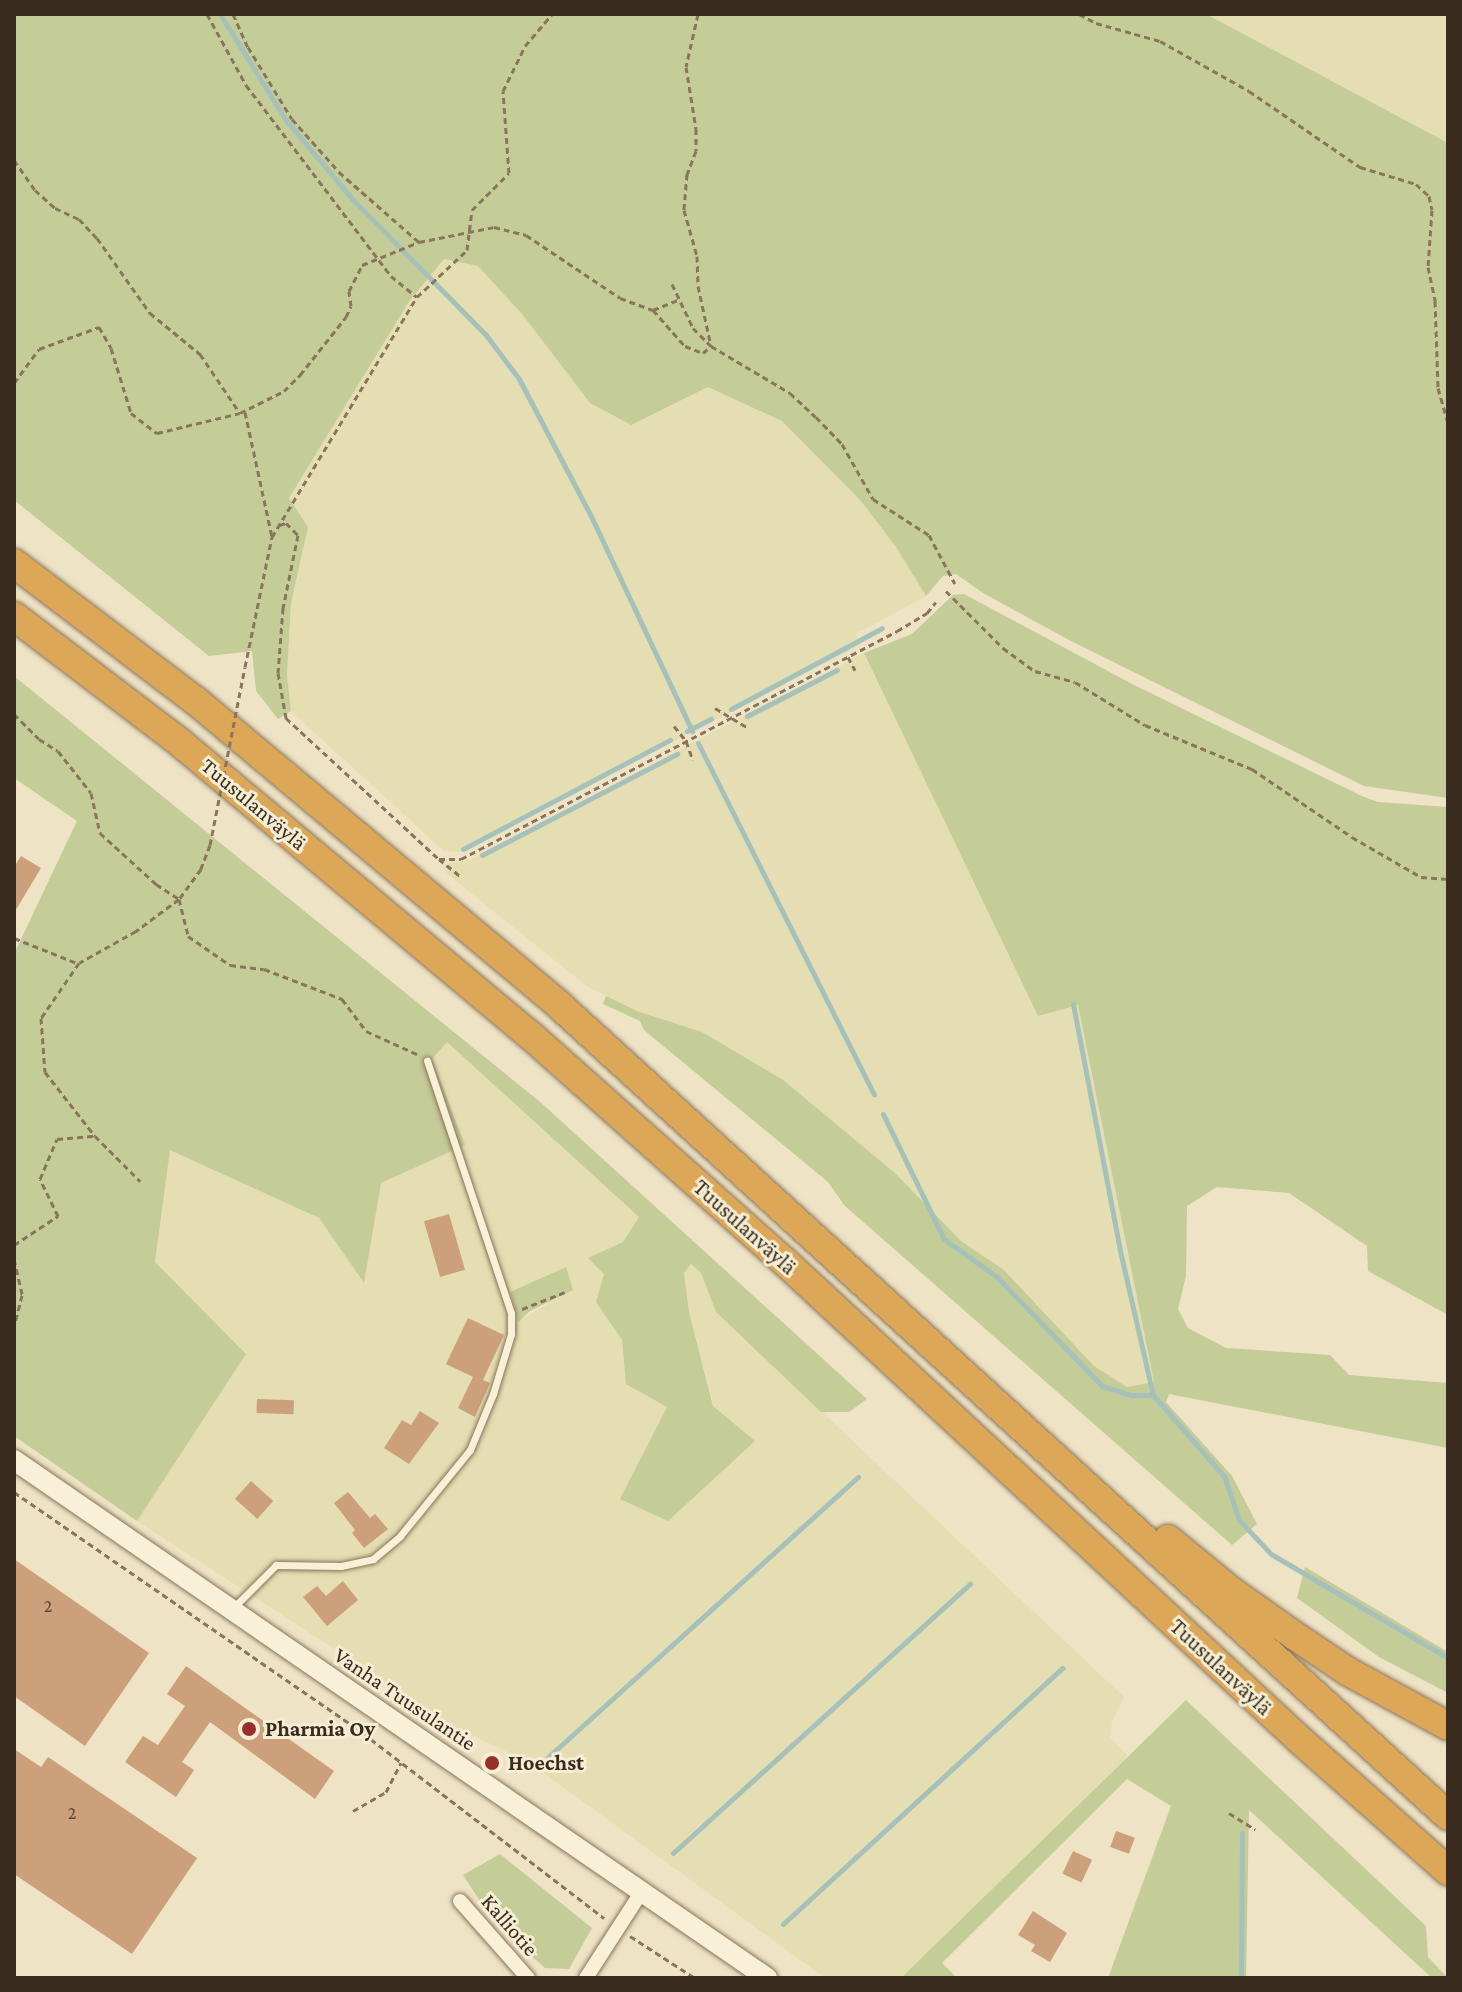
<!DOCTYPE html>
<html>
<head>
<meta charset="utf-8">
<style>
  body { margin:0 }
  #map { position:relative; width:1462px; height:1992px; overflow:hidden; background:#eee3c5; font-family:"Crimson Pro",serif }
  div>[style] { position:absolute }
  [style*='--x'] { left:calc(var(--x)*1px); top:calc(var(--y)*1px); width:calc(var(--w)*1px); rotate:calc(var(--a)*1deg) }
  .farmland>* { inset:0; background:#e4deb2 }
  .green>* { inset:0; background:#c4cc98 }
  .stream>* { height:5px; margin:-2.5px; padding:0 2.5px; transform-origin:2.5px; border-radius:2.5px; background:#a6c1ba }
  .building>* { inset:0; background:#cca07b; transform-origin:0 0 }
  .path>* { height:3px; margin-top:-1.5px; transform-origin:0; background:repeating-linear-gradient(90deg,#89755b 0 6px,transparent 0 10px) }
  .roads { filter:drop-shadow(0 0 2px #89755b) drop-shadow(0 0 2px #89755b) }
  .service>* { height:7px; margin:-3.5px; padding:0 3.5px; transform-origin:3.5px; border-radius:3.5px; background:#f9f0d8 }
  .minor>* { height:14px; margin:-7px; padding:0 7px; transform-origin:7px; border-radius:7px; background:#f9f0d8 }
  .secondary>* { height:20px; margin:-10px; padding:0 10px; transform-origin:10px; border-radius:10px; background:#f9f0d8 }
  .motorway>* { height:28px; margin:-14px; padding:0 14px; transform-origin:14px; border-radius:14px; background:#dca756 }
  .path-bridge>* { height:3px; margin-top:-1.5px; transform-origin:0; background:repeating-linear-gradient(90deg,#89755b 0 6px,transparent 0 10px) }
  .dots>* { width:22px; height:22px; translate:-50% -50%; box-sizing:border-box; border:4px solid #f5edd4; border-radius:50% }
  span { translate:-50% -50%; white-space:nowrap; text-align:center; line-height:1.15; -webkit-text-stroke:6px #f5edd4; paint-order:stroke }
  .number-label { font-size:18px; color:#5e4936 }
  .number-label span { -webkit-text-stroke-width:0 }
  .street-label { font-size:22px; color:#392c1f }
  .poi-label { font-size:22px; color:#392c1f; font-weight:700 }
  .left { translate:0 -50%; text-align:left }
  .frame { position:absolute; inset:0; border:16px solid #392c1f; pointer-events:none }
</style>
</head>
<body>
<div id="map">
  <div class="farmland">
    <div style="clip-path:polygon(1206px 14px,1448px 14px,1448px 143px)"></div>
    <div style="clip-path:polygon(443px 259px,478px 266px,522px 314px,590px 403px,630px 425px,708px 386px,782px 421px,861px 501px,896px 547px,926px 596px,856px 634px,860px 645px,459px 852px,444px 851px,291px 711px,287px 675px,291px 603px,308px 527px,288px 498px,410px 300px)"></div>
    <div style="clip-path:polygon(864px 653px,1038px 1015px,1078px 1005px,1154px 1382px,1127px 1387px,1094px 1366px,1004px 1270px,961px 1241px,896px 1174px,702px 1032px,637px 1011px,588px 987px,446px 873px,445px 864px,470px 860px)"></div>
    <div style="clip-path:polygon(evenodd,447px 1042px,639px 1217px,604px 1274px,596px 1302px,622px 1340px,626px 1384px,714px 1406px,689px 1312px,684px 1273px,691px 1264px,701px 1273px,716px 1312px,1124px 1697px,1112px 1721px,1110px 1737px,1128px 1756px,901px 1978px,825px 1978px,530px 1763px,454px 1726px,137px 1521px,246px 1354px,155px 1262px,170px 1149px,319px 1218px,363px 1282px,381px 1183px,464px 1145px,432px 1059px,447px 1042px,565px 1267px,572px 1290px,518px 1321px,511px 1292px,565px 1267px)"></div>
  </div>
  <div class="green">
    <div style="clip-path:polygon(14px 14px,1206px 14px,1448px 143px,1448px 798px,1364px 786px,1069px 640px,983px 593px,956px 574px,943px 576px,926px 596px,896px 547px,861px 501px,782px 421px,708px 387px,631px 425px,590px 403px,522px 314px,478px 266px,444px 259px,410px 300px,289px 498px,308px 527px,291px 603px,287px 675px,291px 711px,278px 719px,256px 691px,252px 651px,209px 656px,14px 500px)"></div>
    <div style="clip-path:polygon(964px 594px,1134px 685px,1364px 797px,1378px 802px,1448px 807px,1448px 1315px,1368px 1271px,1367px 1246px,1289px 1193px,1217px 1187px,1187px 1206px,1186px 1276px,1178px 1309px,1188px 1328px,1226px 1348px,1330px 1355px,1349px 1375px,1448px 1383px,1448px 1448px,1169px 1394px,1166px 1402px,1232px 1476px,1257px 1524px,1232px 1545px,845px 1206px,828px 1182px,644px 1030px,640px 1021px,603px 1004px,606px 996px,637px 1011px,702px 1032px,783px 1080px,896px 1174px,961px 1241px,1004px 1270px,1094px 1366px,1127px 1387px,1154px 1382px,1078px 1005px,1038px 1016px,864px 653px,912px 634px,953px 595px)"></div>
    <div style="clip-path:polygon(14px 676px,539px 1101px,867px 1399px,849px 1412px,821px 1412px,716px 1312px,701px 1273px,691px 1264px,684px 1273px,689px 1312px,713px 1406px,755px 1441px,668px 1521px,620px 1499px,667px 1407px,626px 1384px,622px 1340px,596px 1302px,604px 1274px,588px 1258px,623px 1242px,639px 1217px,447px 1042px,432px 1059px,465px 1145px,381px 1183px,364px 1283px,319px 1218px,170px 1150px,155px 1262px,246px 1354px,137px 1521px,14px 1436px,14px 954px,77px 821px,14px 778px)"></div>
    <div style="clip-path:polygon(566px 1267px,573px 1290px,530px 1311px,518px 1322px,510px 1292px)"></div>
    <div style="clip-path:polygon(1305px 1567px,1448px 1652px,1448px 1693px,1379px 1657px,1297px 1598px)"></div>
    <div style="clip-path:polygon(1186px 1700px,1426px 1926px,1428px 1957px,1448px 1978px,1432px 1978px,1249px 1810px,1246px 1978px,1108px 1978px,1171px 1806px,1127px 1779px,942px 1963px,957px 1978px,901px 1978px)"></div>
    <div style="clip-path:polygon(500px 1854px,592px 1928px,569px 1969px,545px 1968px,495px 1924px,463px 1875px)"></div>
  </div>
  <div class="stream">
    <div style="--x:220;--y:14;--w:123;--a:58.2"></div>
    <div style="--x:285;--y:119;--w:109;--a:49.9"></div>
    <div style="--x:355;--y:202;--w:187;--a:45.4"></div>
    <div style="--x:486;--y:335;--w:55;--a:53.1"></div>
    <div style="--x:519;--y:379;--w:153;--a:62.3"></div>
    <div style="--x:590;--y:514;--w:240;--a:64.8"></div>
    <div style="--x:731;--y:709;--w:171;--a:-28.2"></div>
    <div style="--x:747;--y:716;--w:101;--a:-27.1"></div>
    <div style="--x:687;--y:731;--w:27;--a:-27"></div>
    <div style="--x:698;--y:743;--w:393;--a:63.4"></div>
    <div style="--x:463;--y:849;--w:234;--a:-27.8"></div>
    <div style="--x:482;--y:855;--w:220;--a:-27.4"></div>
    <div style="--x:1073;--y:1004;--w:251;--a:79.2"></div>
    <div style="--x:1120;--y:1251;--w:148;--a:77.1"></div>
    <div style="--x:883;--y:1114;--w:139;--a:64"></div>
    <div style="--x:944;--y:1239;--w:65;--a:35.6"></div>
    <div style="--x:997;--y:1277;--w:151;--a:46.1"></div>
    <div style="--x:1102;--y:1386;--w:30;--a:17"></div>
    <div style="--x:1131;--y:1395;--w:22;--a:0"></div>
    <div style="--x:1153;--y:1395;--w:108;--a:48.8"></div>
    <div style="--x:1224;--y:1476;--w:46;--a:71.2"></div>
    <div style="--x:1239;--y:1520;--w:47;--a:46.7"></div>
    <div style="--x:1271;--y:1554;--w:205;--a:30.4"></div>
    <div style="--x:548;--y:1757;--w:418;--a:-42.1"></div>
    <div style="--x:673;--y:1853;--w:401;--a:-42.2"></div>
    <div style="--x:783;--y:1924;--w:379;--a:-42.5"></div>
    <div style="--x:1241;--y:1978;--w:145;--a:-89.6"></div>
  </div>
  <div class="building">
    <div style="clip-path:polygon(21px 856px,41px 868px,14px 913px,14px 867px)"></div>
    <div style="left:449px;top:1214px;width:58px;height:26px;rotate:74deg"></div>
    <div style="clip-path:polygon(468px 1318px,504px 1335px,483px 1380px,490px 1383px,475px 1417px,458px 1408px,473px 1377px,446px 1364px)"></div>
    <div style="left:257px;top:1399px;width:37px;height:14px;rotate:2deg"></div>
    <div style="clip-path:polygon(420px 1411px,439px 1423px,409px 1464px,384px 1448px,402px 1420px,411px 1425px)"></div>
    <div style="left:251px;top:1481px;width:30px;height:24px;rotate:42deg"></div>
    <div style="clip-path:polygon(348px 1492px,370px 1518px,375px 1514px,388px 1529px,364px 1548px,352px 1533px,355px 1530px,334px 1503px)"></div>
    <div style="clip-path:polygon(14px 1559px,149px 1653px,85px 1746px,14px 1696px)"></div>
    <div style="clip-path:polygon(343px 1581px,358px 1600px,327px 1626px,303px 1597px,317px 1586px,326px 1596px)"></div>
    <div style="clip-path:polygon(186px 1666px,334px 1771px,315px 1799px,210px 1722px,182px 1762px,194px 1770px,176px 1797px,125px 1762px,143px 1736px,158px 1745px,185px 1706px,167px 1694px)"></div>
    <div style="clip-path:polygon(14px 1749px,41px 1767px,48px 1757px,197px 1858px,132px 1954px,14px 1874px)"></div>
    <div style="left:1116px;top:1831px;width:20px;height:17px;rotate:20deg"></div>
    <div style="left:1073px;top:1851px;width:21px;height:25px;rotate:25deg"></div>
    <div style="clip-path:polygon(1033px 1911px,1067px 1933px,1050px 1962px,1031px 1951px,1035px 1945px,1018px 1935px)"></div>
  </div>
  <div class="path">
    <div style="--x:207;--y:14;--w:81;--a:61.2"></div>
    <div style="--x:246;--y:85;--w:240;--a:52.8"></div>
    <div style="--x:391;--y:276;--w:33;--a:39"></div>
    <div style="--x:417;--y:297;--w:69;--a:-43.2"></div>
    <div style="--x:467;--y:250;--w:40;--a:-82.9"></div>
    <div style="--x:472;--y:210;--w:52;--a:-45"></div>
    <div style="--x:509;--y:173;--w:82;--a:-94.2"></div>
    <div style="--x:503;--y:91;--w:50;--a:-63.9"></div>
    <div style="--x:525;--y:46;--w:42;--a:-49.8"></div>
    <div style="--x:233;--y:14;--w:36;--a:66"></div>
    <div style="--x:248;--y:47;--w:84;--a:58.6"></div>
    <div style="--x:292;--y:119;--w:71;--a:48.4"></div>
    <div style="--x:339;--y:172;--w:106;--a:41.2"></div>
    <div style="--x:698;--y:14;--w:54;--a:102.8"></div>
    <div style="--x:686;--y:67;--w:63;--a:80.8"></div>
    <div style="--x:696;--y:129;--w:22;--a:90"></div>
    <div style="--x:696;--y:151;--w:25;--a:111"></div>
    <div style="--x:687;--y:174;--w:36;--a:95"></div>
    <div style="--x:684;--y:210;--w:48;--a:74.2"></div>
    <div style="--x:697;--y:256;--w:30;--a:88"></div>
    <div style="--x:698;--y:286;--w:61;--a:77.8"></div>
    <div style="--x:1079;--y:14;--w:19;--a:28"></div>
    <div style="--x:1096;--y:23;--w:66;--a:15.7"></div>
    <div style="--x:1160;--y:41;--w:102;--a:29.3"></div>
    <div style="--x:1249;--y:91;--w:135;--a:34.4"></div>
    <div style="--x:1360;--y:167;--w:59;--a:16.9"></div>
    <div style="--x:1416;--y:184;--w:18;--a:43"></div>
    <div style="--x:1429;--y:196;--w:14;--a:78"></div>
    <div style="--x:1432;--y:210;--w:57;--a:94"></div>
    <div style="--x:1428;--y:267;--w:35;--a:78"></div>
    <div style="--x:1435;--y:301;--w:87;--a:88"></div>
    <div style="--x:1438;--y:388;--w:35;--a:74"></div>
    <div style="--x:14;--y:160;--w:37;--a:55"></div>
    <div style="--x:35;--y:190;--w:27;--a:42"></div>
    <div style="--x:55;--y:208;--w:26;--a:25"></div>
    <div style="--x:79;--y:219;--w:26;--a:47"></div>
    <div style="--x:97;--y:238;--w:92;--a:54.8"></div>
    <div style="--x:150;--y:313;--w:65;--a:39.4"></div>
    <div style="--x:200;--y:354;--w:71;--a:55.9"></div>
    <div style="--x:672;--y:284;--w:49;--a:64.5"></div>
    <div style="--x:693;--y:328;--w:25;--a:45"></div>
    <div style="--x:711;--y:346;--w:92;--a:30.7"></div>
    <div style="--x:790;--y:393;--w:35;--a:43"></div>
    <div style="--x:816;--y:417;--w:37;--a:46"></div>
    <div style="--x:842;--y:444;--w:63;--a:60.6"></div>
    <div style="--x:873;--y:499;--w:67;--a:32.7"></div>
    <div style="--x:929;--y:535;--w:55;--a:62"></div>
    <div style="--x:653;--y:310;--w:27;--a:-22"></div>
    <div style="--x:14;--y:383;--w:42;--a:-53.7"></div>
    <div style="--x:39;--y:349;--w:64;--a:-20.1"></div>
    <div style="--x:99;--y:327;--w:24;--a:60"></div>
    <div style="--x:111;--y:348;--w:68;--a:72.9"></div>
    <div style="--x:131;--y:413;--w:33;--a:38"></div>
    <div style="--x:157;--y:433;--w:85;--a:-13.5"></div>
    <div style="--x:240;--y:413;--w:49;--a:-26.6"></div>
    <div style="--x:284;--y:391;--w:23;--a:-45"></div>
    <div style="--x:300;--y:375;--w:74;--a:-51.6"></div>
    <div style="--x:346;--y:317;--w:12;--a:-66"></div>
    <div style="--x:351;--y:306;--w:15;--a:-98"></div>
    <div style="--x:349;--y:291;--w:29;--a:-63"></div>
    <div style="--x:362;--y:265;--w:61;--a:-22"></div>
    <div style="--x:419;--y:242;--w:76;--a:-11.3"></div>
    <div style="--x:494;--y:227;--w:33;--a:14"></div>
    <div style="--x:526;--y:235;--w:113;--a:33.8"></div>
    <div style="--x:620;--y:298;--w:35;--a:20"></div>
    <div style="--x:653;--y:310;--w:48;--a:48.4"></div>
    <div style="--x:685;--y:346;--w:19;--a:21"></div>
    <div style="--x:703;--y:353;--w:11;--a:-41"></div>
    <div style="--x:245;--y:412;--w:128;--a:77.8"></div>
    <div style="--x:279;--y:525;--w:7;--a:-16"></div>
    <div style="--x:286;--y:523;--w:17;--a:45"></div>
    <div style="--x:298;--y:535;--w:75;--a:101.6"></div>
    <div style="--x:283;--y:608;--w:65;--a:94.4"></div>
    <div style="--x:278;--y:673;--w:46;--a:79.9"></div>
    <div style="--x:286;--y:718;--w:208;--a:42.7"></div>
    <div style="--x:439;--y:859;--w:22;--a:0"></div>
    <div style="--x:461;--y:859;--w:492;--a:-27.6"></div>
    <div style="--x:897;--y:631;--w:35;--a:-31"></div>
    <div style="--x:927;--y:613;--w:14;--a:-51"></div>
    <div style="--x:946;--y:591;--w:81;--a:45"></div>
    <div style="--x:1003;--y:648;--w:39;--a:36"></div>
    <div style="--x:1035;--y:671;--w:41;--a:15.4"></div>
    <div style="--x:1075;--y:682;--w:82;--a:31.6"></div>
    <div style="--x:1145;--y:725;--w:116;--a:22.4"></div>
    <div style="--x:1252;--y:769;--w:121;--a:34.2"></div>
    <div style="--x:1352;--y:837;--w:80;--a:30.1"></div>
    <div style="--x:1421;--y:877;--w:27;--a:4"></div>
    <div style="--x:848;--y:657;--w:15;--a:62"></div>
    <div style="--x:245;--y:667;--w:133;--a:-78.3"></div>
    <div style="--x:272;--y:537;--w:280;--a:-58.9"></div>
    <div style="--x:715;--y:708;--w:37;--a:31"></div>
    <div style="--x:14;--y:714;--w:35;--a:45"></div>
    <div style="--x:39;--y:739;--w:22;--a:32"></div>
    <div style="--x:58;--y:751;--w:53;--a:51.8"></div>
    <div style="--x:91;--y:793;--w:41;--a:77.3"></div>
    <div style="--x:100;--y:833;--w:76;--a:42.3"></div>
    <div style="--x:156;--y:884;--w:27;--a:33"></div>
    <div style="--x:179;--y:899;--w:54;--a:143.3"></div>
    <div style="--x:136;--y:931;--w:65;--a:150.7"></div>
    <div style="--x:79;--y:963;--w:67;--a:124.6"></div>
    <div style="--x:41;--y:1018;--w:54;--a:85.8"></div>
    <div style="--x:45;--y:1072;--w:81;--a:52"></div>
    <div style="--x:95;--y:1136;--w:64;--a:45"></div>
    <div style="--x:674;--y:726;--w:19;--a:51"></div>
    <div style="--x:686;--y:741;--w:20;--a:70"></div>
    <div style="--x:210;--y:845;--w:26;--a:111"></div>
    <div style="--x:201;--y:869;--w:37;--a:126"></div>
    <div style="--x:179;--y:899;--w:38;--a:76"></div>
    <div style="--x:188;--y:936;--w:51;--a:34.6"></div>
    <div style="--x:230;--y:965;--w:34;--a:7"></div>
    <div style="--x:264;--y:969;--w:84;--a:21"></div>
    <div style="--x:342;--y:999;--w:40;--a:53"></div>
    <div style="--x:366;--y:1031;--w:56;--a:24.3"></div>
    <div style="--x:439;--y:859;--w:27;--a:39"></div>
    <div style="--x:14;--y:938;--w:68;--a:21.6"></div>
    <div style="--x:14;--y:1245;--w:53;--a:-33.4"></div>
    <div style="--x:58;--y:1216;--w:41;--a:-115.9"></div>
    <div style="--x:40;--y:1179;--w:43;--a:-67"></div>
    <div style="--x:57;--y:1139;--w:38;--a:-5"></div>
    <div style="--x:14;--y:1259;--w:37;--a:77"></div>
    <div style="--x:22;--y:1295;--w:33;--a:104"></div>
    <div style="--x:522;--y:1309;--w:46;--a:-21.6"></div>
    <div style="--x:14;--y:1492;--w:414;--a:34.6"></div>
    <div style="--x:355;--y:1727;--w:314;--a:37.5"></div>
    <div style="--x:353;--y:1811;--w:38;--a:-30"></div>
    <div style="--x:386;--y:1792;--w:33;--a:-63"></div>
    <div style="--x:1229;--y:1813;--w:31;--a:32"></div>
    <div style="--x:630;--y:1936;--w:77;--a:32.9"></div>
  </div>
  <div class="roads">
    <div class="service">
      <div style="--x:233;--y:1608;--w:61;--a:-45"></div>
      <div style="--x:276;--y:1565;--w:65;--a:0.9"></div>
      <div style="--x:341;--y:1566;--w:33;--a:-12"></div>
      <div style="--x:373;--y:1559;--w:35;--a:-40"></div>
      <div style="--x:400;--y:1536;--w:111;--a:-50.9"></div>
      <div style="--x:470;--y:1450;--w:61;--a:-67.7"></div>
      <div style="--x:493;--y:1394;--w:63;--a:-73.3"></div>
      <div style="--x:511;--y:1334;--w:21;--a:-90"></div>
      <div style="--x:511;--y:1313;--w:266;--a:-108.4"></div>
    </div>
    <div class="minor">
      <div style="--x:460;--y:1901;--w:103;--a:48.6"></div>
      <div style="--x:586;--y:1978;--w:103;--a:-57.2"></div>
    </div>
    <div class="secondary">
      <div style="--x:14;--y:1460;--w:914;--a:34.52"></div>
    </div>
    <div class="motorway">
      <div style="--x:14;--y:563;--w:228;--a:37.2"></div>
      <div style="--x:196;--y:701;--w:473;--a:39.9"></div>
      <div style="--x:559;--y:1005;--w:1203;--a:42.37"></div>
      <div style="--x:14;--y:616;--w:205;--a:37.3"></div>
      <div style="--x:177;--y:740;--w:459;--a:39.9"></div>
      <div style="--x:529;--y:1034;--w:341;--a:41.7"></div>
      <div style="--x:784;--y:1261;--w:704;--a:42.87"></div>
      <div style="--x:1300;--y:1740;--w:198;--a:41.5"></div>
      <div style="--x:1168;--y:1539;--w:82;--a:39.5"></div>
      <div style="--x:1231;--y:1591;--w:78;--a:35.1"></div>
      <div style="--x:1295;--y:1636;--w:63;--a:33.9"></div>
      <div style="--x:1347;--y:1671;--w:115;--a:28.6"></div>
    </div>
  </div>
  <div class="path-bridge">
    <div style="--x:210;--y:845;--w:181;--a:-78.9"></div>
  </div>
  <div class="dots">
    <div style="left:249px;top:1729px;background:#972f2b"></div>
    <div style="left:492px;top:1763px;background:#972f2b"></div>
  </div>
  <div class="number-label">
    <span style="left:48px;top:1606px">2</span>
    <span style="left:72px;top:1813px">2</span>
  </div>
  <div class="street-label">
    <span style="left:254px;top:804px;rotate:40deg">Tuusulanväylä</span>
    <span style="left:745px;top:1227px;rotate:42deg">Tuusulanväylä</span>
    <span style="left:1221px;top:1667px;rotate:43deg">Tuusulanväylä</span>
    <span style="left:405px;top:1699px;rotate:34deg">Vanha Tuusulantie</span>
    <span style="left:510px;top:1925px;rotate:49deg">Kalliotie</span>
  </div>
  <div class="poi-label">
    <span class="left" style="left:265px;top:1729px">Pharmia Oy</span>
    <span class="left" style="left:508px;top:1763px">Hoechst</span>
  </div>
  <div class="frame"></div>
</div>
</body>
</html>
